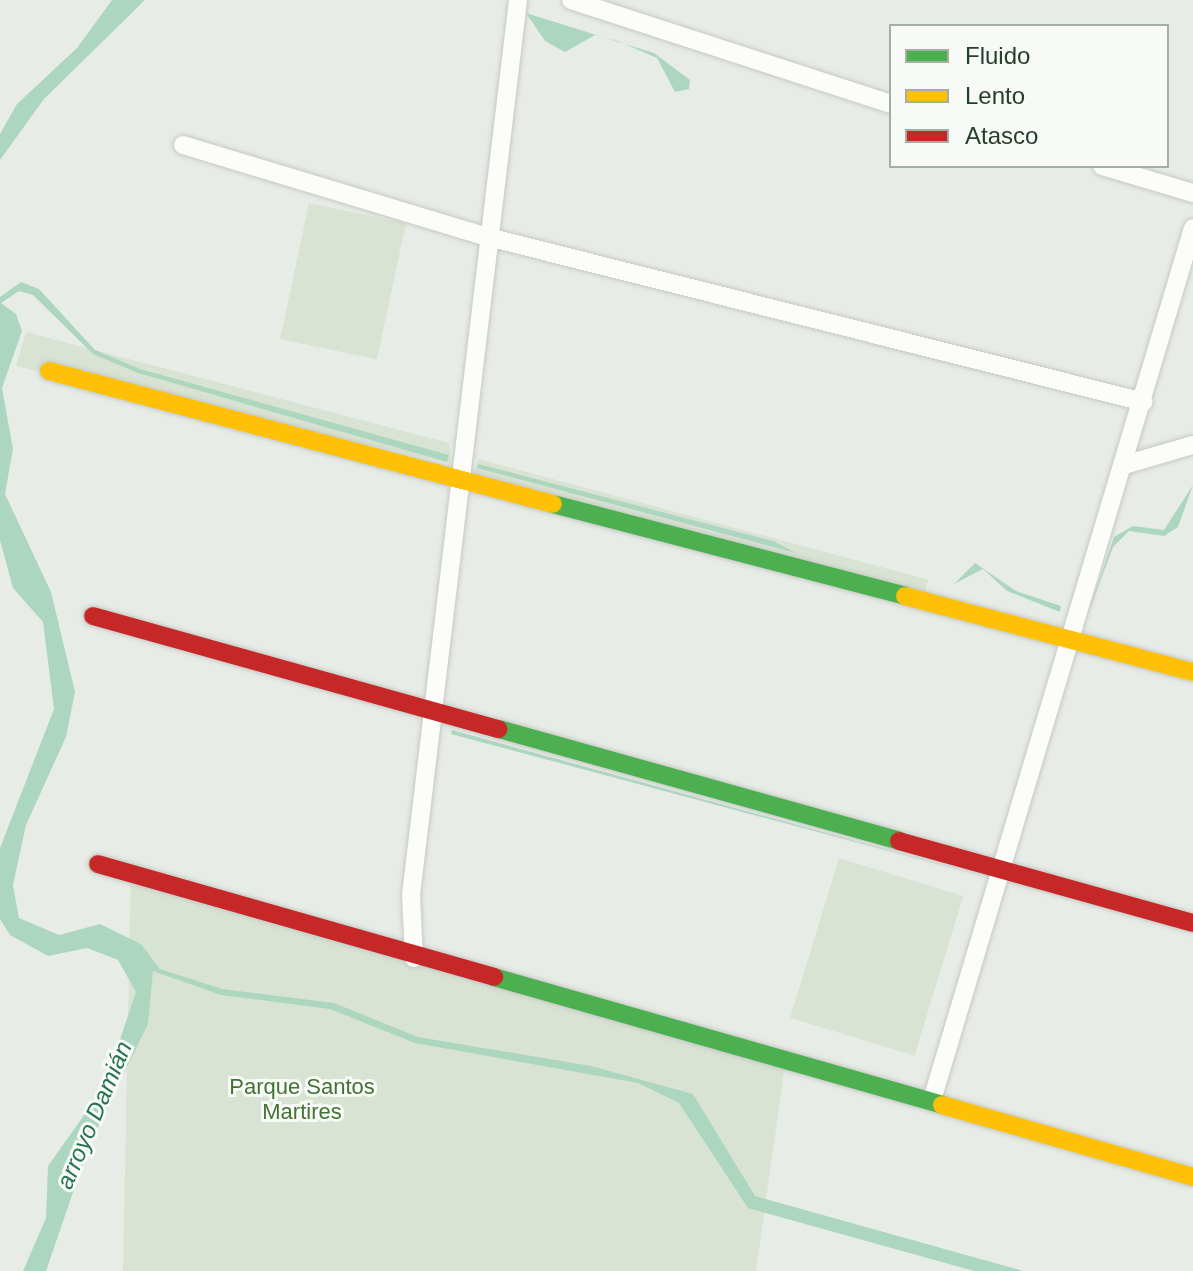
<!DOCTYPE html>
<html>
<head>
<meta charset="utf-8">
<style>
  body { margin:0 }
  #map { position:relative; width:1193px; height:1271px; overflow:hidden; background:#e8ece7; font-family:Helvetica,sans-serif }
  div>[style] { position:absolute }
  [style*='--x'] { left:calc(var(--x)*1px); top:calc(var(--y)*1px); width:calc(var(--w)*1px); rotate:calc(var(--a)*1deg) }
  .green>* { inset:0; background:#d9e3d3; transform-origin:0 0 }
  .water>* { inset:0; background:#add6c0 }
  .roads { filter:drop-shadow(0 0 2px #c5c9c4) drop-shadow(0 0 2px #c5c9c4) }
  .street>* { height:18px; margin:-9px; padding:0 9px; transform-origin:9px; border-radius:9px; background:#fcfcfb }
  .fast>* { height:18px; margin:-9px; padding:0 9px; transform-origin:9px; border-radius:9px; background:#4caf50 }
  .slow>* { height:18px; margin:-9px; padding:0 9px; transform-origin:9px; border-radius:9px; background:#ffc107 }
  .jam>* { height:18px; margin:-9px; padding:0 9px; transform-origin:9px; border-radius:9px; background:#c62828 }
  span { translate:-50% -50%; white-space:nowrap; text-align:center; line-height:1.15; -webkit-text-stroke:6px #f7faf7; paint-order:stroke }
  .park-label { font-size:22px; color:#467135 }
  .water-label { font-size:24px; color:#26744d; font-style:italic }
  .legend { position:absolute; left:889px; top:24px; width:280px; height:144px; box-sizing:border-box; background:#f7faf7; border:2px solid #a4afa4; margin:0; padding:10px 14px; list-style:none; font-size:24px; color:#273e28 }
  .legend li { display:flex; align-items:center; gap:16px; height:40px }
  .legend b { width:40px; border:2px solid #a4afa4 }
</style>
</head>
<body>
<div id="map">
  <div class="green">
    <div style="left:309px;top:203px;width:99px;height:139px;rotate:12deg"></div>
    <div style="clip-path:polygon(26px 332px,449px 443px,451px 463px,16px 366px)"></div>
    <div style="left:478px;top:459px;width:466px;height:15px;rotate:15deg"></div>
    <div style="left:839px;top:858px;width:130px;height:167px;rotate:17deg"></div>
    <div style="clip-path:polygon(131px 869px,786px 1058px,756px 1271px,123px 1271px)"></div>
  </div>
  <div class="water">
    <div style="clip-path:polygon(112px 0,145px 0,44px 99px,0 160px,0 134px,17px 104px,77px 48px)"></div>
    <div style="clip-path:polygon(526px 13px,654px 53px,690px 80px,689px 89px,675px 92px,657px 58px,618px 41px,595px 35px,565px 52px,545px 41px)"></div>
    <div style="clip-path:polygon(21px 282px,39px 289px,95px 350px,140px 369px,449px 455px,447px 462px,138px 373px,93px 354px,33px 295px,19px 291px,1px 303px,16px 314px,22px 331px,2px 388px,13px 449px,5px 494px,51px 592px,75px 692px,66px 737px,26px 825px,13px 885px,19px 918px,59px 935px,100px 924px,141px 944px,160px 969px,222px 989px,334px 1003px,418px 1037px,591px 1066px,693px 1094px,755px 1196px,1023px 1271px,974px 1271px,748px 1208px,679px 1103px,638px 1083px,415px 1043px,330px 1009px,221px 995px,153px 971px,148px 1024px,90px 1143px,46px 1271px,23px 1271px,46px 1218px,48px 1166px,104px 1087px,136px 992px,118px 960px,87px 948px,48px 956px,10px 935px,0 919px,0 848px,54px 709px,43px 622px,13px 588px,0 540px,0 297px)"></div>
    <div style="clip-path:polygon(478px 464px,773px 541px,796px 553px,477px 468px)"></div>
    <div style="clip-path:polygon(1193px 485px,1178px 527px,1164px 536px,1129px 531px,1113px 547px,1086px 619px,1114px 537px,1133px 526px,1164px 530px)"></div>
    <div style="clip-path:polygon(975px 563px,1016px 591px,1061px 606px,1060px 612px,1007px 591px,983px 569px,954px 584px)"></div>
    <div style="clip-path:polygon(452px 730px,975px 874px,451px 734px)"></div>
  </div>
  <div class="roads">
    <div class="street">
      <div style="--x:571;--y:0;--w:336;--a:18"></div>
      <div style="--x:183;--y:145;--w:319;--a:16.8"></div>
      <div style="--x:488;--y:237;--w:676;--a:14.12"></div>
      <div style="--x:1102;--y:166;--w:95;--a:16.5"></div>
      <div style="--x:1124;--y:465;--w:72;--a:-16.2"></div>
      <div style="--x:414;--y:958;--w:63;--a:-92.7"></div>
      <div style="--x:411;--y:895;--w:901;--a:-83.18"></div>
      <div style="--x:932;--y:1100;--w:910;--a:-73.34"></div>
    </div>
    <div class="fast">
      <div style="--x:553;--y:504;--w:364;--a:14.6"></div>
      <div style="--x:499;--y:729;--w:415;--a:15.6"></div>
      <div style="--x:494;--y:977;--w:466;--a:15.9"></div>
    </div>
    <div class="slow">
      <div style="--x:49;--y:371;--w:521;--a:14.78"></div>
      <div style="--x:905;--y:596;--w:298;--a:14.8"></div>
      <div style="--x:942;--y:1105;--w:261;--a:16"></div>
    </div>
    <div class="jam">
      <div style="--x:93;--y:616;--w:421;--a:15.6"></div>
      <div style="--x:899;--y:841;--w:305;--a:15.6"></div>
      <div style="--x:98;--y:864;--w:412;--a:15.9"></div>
    </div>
  </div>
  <div class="park-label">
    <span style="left:302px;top:1099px">Parque Santos<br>Martires</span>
  </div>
  <div class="water-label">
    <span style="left:94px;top:1115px;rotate:-67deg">arroyo Damián</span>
  </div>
  <ul class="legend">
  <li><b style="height:10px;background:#4caf50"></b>Fluido</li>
  <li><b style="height:10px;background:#ffc107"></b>Lento</li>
  <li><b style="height:10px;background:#c62828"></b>Atasco</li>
  </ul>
</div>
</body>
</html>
